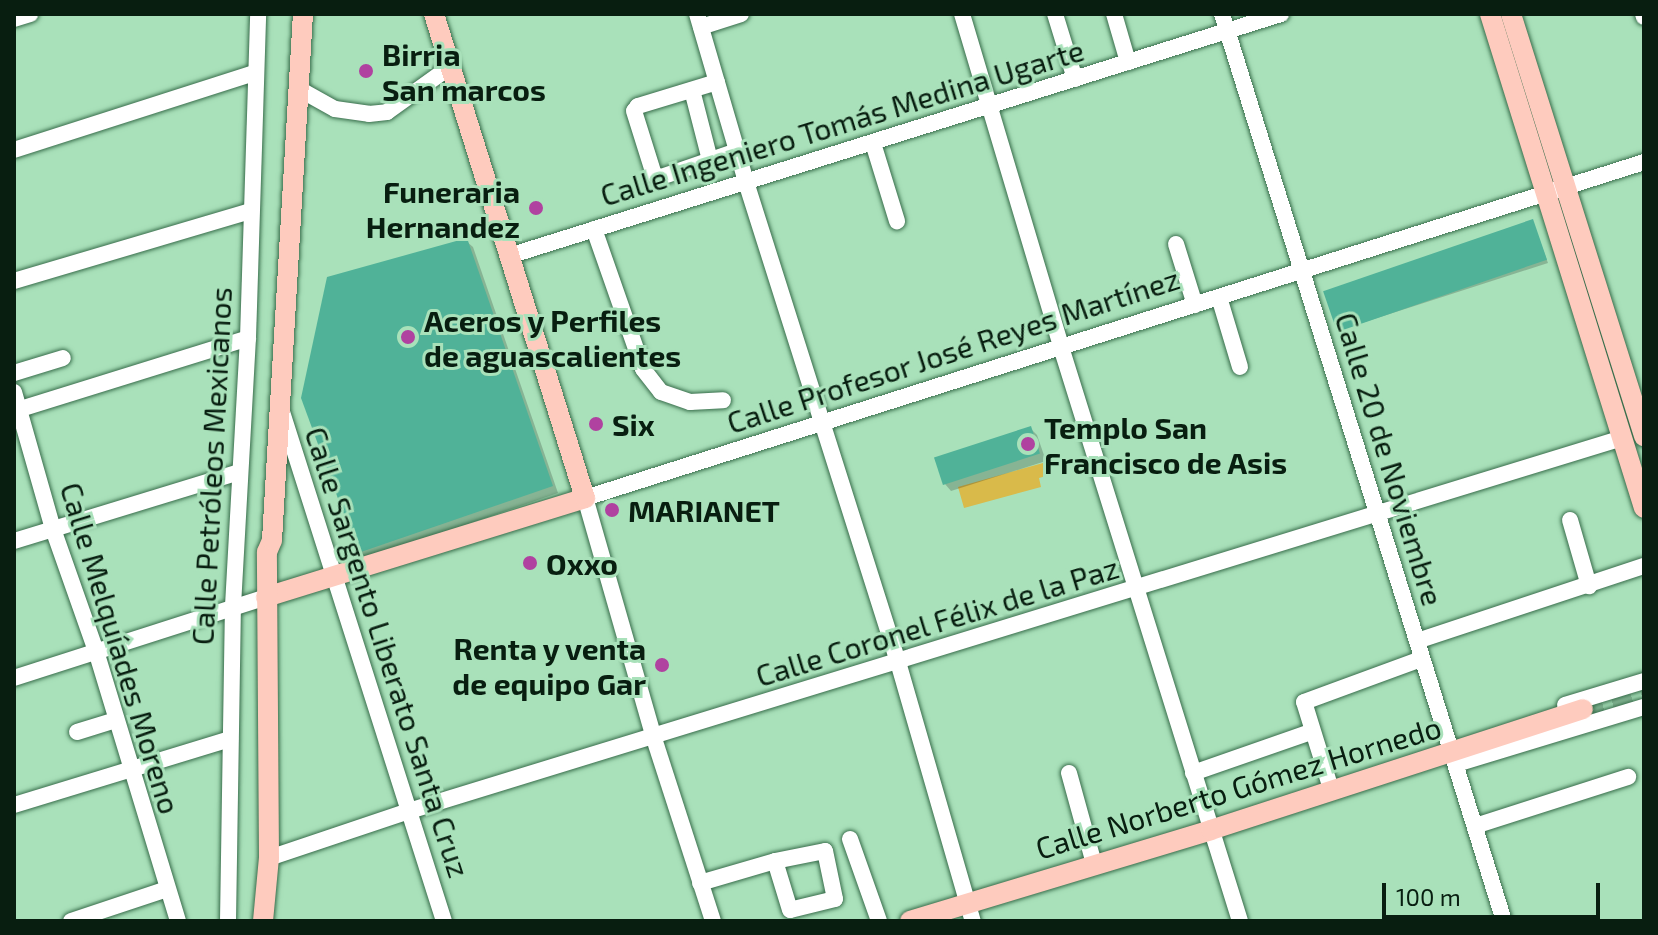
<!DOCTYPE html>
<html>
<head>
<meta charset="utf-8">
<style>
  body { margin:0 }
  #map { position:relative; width:1658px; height:935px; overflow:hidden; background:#a9e1ba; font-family:"Exo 2",sans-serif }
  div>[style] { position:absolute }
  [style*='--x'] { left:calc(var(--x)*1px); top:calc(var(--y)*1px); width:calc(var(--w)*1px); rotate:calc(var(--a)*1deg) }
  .green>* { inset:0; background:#d9ba4a }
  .shadow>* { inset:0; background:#0003 }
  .building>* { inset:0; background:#50b298; transform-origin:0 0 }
  .major-tunnel>* { height:20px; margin-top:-10px; transform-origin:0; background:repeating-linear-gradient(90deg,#89ba98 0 20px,transparent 0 30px) }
  .roads { filter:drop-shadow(0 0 2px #386d4b) drop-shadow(0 0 2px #386d4b) }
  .minor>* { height:16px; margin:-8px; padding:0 8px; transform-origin:8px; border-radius:8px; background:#fff }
  .major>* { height:20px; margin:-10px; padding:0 10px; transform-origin:10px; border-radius:10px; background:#fecbbe }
  .dots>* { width:22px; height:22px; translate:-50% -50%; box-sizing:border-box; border:4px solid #a9e1ba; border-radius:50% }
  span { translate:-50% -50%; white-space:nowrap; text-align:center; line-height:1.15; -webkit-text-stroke:6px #a9e1ba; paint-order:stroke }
  .poi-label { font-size:30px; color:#081e10; font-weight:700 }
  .left { translate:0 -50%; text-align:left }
  .right { translate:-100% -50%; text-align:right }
  .street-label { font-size:30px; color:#081e10 }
  .frame { position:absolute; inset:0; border:16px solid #081e10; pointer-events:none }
  .scale { position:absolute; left:1382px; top:883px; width:218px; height:36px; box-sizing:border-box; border:4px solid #081e10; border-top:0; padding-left:10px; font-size:24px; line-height:28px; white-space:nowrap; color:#081e10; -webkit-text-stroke:6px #a9e1ba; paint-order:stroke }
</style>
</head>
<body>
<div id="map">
  <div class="green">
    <div style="clip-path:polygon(1043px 463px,1046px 476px,1039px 478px,1041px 487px,964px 508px,958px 487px)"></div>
  </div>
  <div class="shadow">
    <div style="clip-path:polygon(1533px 222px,1548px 263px,1340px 330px,1337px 327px)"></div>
    <div style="clip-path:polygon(466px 241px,473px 247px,558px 493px,367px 559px,360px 552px,303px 398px)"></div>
    <div style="clip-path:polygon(1030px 428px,1037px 435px,1046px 461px,951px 491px,945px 484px)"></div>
  </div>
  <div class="building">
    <div style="left:1533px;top:219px;width:43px;height:222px;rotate:71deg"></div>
    <div style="clip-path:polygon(467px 238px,553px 486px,358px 553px,301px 398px,327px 277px)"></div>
    <div style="left:1031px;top:426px;width:29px;height:102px;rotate:72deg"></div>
  </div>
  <div class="major-tunnel">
    <div style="--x:1583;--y:709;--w:63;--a:-15.6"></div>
  </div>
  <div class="roads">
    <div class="minor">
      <div style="--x:697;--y:14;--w:175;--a:73.7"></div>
      <div style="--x:746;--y:182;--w:503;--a:72.43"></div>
      <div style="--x:898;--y:662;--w:270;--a:73.9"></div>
      <div style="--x:962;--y:14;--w:347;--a:73.4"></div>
      <div style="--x:1061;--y:347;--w:601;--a:72.68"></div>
      <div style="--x:1055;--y:14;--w:68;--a:72.9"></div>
      <div style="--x:1114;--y:14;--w:50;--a:73.7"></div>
      <div style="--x:1222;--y:14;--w:950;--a:72.73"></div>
      <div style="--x:1643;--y:14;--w:3;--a:72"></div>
      <div style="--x:14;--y:19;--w:17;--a:-17"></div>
      <div style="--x:701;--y:27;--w:42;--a:-18"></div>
      <div style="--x:717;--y:82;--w:83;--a:163.1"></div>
      <div style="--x:638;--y:106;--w:6;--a:129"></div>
      <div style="--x:634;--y:111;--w:67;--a:72.6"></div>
      <div style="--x:654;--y:175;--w:7;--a:16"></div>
      <div style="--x:661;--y:177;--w:80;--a:-18.9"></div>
      <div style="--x:299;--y:89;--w:41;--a:29.1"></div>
      <div style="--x:335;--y:109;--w:34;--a:8"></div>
      <div style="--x:369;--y:114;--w:18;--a:-6"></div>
      <div style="--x:387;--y:112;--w:79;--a:-35.7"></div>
      <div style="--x:692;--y:90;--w:72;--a:75.6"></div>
      <div style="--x:873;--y:143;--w:82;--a:72.9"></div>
      <div style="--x:14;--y:150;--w:252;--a:-17.8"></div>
      <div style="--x:594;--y:229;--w:148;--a:70.7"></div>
      <div style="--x:643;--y:369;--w:29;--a:52"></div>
      <div style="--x:661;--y:392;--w:31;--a:19"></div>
      <div style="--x:690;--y:402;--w:33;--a:-3"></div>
      <div style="--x:1176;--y:244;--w:64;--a:72.7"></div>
      <div style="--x:512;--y:255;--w:806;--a:-17.4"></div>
      <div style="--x:14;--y:281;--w:247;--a:-16.5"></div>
      <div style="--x:1219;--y:297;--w:73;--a:73.3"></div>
      <div style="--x:14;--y:373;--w:51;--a:-17"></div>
      <div style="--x:14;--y:392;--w:142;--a:74.1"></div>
      <div style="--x:53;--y:529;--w:129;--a:70.6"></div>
      <div style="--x:96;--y:651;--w:282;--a:73.1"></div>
      <div style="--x:14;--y:411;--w:245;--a:-17.3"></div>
      <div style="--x:282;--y:412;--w:534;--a:72.35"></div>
      <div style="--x:1570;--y:520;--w:69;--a:73.9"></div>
      <div style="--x:14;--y:541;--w:235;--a:-17"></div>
      <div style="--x:1417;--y:641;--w:239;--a:-18.3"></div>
      <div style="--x:14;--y:678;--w:265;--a:-17.8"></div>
      <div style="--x:1565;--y:705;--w:83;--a:-16.9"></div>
      <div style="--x:77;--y:732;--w:41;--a:-17.1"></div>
      <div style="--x:1456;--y:764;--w:196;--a:-16.9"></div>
      <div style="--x:1069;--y:773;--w:94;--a:74.6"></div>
      <div style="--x:1193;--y:773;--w:125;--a:-19.2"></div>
      <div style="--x:1331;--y:789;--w:91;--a:-107.2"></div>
      <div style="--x:1304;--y:702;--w:125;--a:-20.2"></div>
      <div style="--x:14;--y:805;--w:226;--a:-17"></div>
      <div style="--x:1475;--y:826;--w:161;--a:-17.8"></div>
      <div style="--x:850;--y:839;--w:87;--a:70.5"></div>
      <div style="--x:269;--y:858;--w:148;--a:-18.6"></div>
      <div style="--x:409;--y:811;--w:1269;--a:-17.09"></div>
      <div style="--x:700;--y:883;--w:78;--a:-16.3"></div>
      <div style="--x:775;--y:861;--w:51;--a:-11.3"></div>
      <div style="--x:825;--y:851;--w:49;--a:78.2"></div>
      <div style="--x:835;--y:899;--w:46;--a:166.3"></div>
      <div style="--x:790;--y:910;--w:51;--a:-107"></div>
      <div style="--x:71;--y:921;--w:101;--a:-18.4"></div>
      <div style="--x:228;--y:921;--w:315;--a:-89.1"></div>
      <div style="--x:233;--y:606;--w:268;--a:-86.8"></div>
      <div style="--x:248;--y:338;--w:324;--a:-88.2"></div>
      <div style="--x:713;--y:921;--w:192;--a:-107.9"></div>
      <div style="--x:654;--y:738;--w:250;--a:-106"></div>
      <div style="--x:585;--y:498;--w:1111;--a:-17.6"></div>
    </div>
    <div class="major">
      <div style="--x:1490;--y:14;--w:517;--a:72.69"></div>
      <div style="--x:1511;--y:14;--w:443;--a:72.5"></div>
      <div style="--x:266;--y:597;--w:334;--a:-17.2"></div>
      <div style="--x:585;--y:498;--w:507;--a:-107.33"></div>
      <div style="--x:263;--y:921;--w:63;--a:-84.6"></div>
      <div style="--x:269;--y:858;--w:306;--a:-90.4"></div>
      <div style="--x:267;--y:552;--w:13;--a:-67"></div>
      <div style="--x:272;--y:540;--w:527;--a:-86.63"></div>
      <div style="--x:910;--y:921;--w:314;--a:-16.8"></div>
      <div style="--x:1211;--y:830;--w:391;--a:-18"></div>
    </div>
  </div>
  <div class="dots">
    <div style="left:366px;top:71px;background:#b042a0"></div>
    <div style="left:536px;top:208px;background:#b042a0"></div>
    <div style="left:408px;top:337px;background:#b042a0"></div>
    <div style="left:596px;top:424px;background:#b042a0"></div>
    <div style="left:1028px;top:444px;background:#b042a0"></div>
    <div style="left:612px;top:510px;background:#b042a0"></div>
    <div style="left:530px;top:563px;background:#b042a0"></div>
    <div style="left:662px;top:665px;background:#b042a0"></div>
  </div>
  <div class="poi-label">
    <span class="left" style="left:382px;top:71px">Birria<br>San marcos</span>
    <span class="right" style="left:520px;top:208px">Funeraria<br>Hernandez</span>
    <span class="left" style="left:424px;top:337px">Aceros y Perfiles<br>de aguascalientes</span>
    <span class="left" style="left:612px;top:424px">Six</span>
    <span class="left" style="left:1044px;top:444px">Templo San<br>Francisco de Asis</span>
    <span class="left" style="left:628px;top:510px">MARIANET</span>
    <span class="left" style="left:546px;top:563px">Oxxo</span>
    <span class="right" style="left:646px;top:665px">Renta y venta<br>de equipo Gar</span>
  </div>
  <div class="street-label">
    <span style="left:842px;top:122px;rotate:-17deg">Calle Ingeniero Tomás Medina Ugarte</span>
    <span style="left:953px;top:350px;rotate:-18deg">Calle Profesor José Reyes Martínez</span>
    <span style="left:1390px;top:459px;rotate:73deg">Calle 20 de Noviembre</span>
    <span style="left:211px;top:466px;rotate:-87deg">Calle Petróleos Mexicanos</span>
    <span style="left:937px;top:621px;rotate:-17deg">Calle Coronel Félix de la Paz</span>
    <span style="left:121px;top:648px;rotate:73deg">Calle Melquíades Moreno</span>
    <span style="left:388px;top:652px;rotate:72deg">Calle Sargento Liberato Santa Cruz</span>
    <span style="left:1238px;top:787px;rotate:-17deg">Calle Norberto Gómez Hornedo</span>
  </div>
  <div class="frame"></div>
  <div class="scale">100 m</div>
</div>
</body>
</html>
